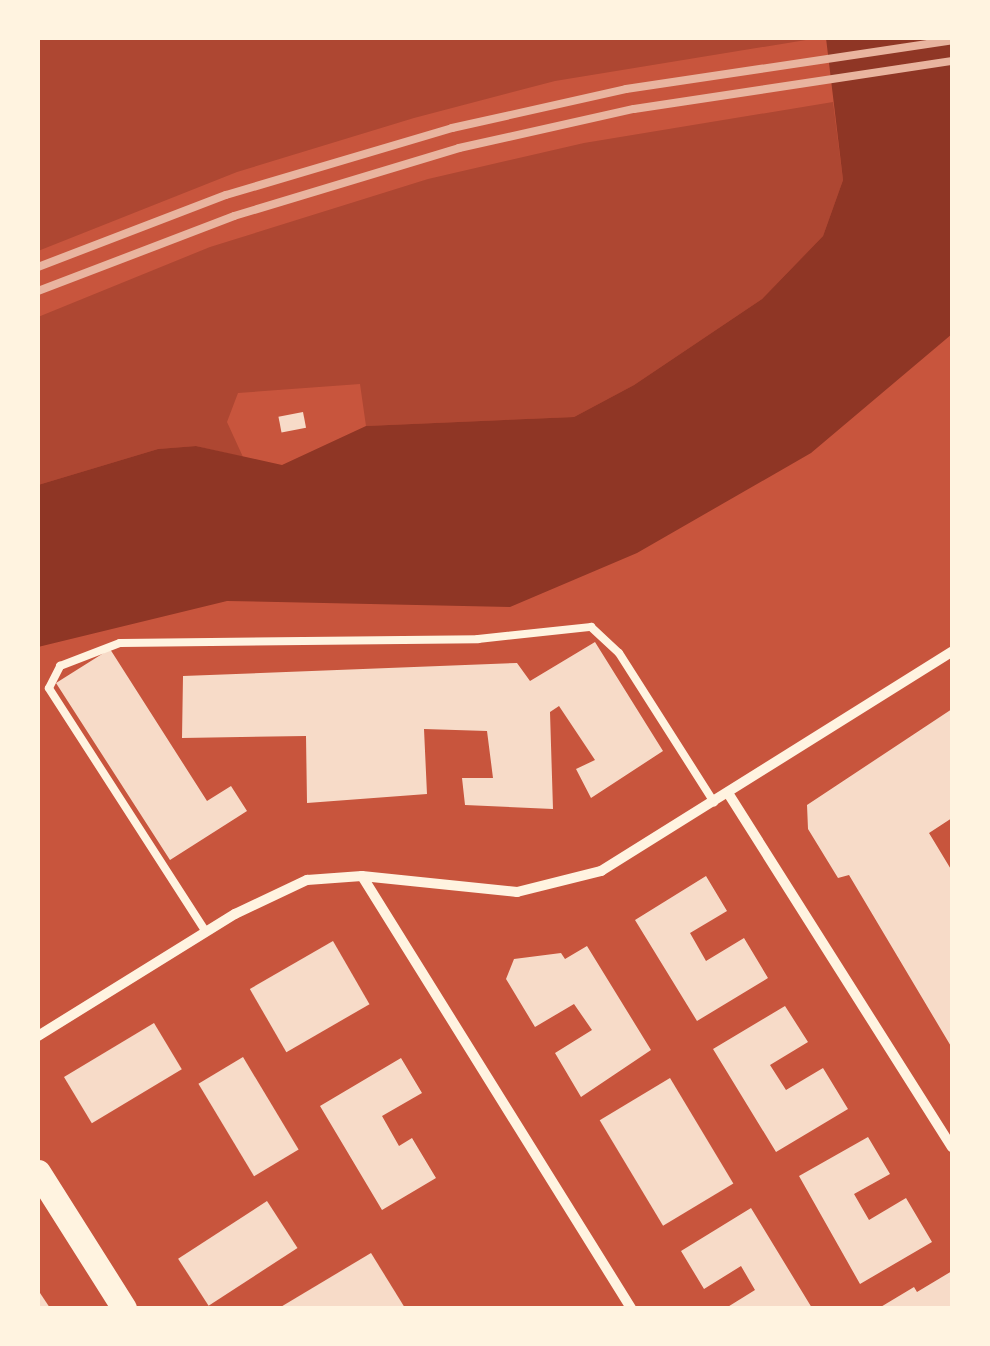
<!DOCTYPE html>
<html>
<head>
<meta charset="utf-8">
<style>
  body { margin:0 }
  #map { position:relative; width:990px; height:1346px; overflow:hidden; background:#c8553d; font-family:"Varela Round",sans-serif }
  div>[style] { position:absolute }
  [style*='--x'] { left:calc(var(--x)*1px); top:calc(var(--y)*1px); width:calc(var(--w)*1px); rotate:calc(var(--a)*1deg) }
  .green>* { inset:0; background:#ae4732 }
  .water>* { inset:0; background:#8f3625 }
  .building>* { inset:0; background:#f7dbc8; transform-origin:0 0 }
  .service>* { height:8px; margin:-4px; padding:0 4px; transform-origin:4px; border-radius:4px; background:#fff3e0 }
  .minor>* { height:10px; margin:-5px; padding:0 5px; transform-origin:5px; border-radius:5px; background:#fff3e0 }
  .primary>* { height:25px; margin:-12.5px; padding:0 12.5px; transform-origin:12.5px; border-radius:12.5px; background:#fff3e0 }
  .rail>* { height:8px; margin:-4px; padding:0 4px; transform-origin:4px; border-radius:4px; background:#e9b49f }
  span { translate:-50% -50%; white-space:nowrap; text-align:center; line-height:1.15; -webkit-text-stroke:9px #fff3e0; paint-order:stroke }
  .frame { position:absolute; inset:0; border:40px solid #fff3e0; pointer-events:none }
</style>
</head>
<body>
<div id="map">
  <div class="green">
    <div style="clip-path:polygon(38px 38px,818px 38px,555px 81px,414px 118px,237px 172px,38px 251px)"></div>
    <div style="clip-path:polygon(833px 102px,843px 180px,823px 236px,762px 299px,634px 385px,574px 417px,366px 426px,360px 384px,238px 393px,227px 422px,243px 457px,196px 446px,158px 449px,38px 485px,38px 317px,210px 247px,428px 179px,584px 143px)"></div>
  </div>
  <div class="water">
    <div style="clip-path:polygon(826px 38px,952px 38px,952px 334px,811px 453px,637px 553px,510px 607px,227px 601px,38px 647px,38px 485px,158px 449px,196px 446px,282px 465px,366px 426px,574px 417px,634px 385px,762px 299px,823px 236px,843px 180px)"></div>
  </div>
  <div class="building">
    <div style="left:303px;top:412px;width:16px;height:25px;rotate:79deg"></div>
    <div style="clip-path:polygon(595px 642px,663px 751px,591px 798px,576px 769px,595px 760px,559px 706px,550px 712px,553px 809px,465px 805px,462px 778px,493px 778px,487px 731px,424px 729px,427px 794px,307px 803px,306px 736px,182px 738px,183px 676px,517px 663px,530px 681px)"></div>
    <div style="clip-path:polygon(110px 649px,207px 801px,231px 786px,247px 811px,170px 860px,56px 683px)"></div>
    <div style="clip-path:polygon(952px 709px,952px 818px,929px 833px,952px 871px,952px 1048px,849px 875px,838px 878px,808px 829px,807px 805px)"></div>
    <div style="clip-path:polygon(706px 876px,727px 911px,690px 933px,706px 961px,744px 938px,768px 978px,697px 1021px,635px 920px)"></div>
    <div style="left:333px;top:941px;width:73px;height:96px;rotate:60deg"></div>
    <div style="clip-path:polygon(587px 946px,651px 1050px,581px 1097px,555px 1053px,592px 1030px,574px 1004px,535px 1027px,506px 979px,514px 959px,561px 953px,565px 959px)"></div>
    <div style="clip-path:polygon(785px 1006px,808px 1042px,770px 1065px,786px 1090px,823px 1068px,848px 1109px,776px 1152px,713px 1049px)"></div>
    <div style="left:154px;top:1023px;width:54px;height:105px;rotate:59deg"></div>
    <div style="left:243px;top:1057px;width:108px;height:52px;rotate:59deg"></div>
    <div style="clip-path:polygon(401px 1058px,422px 1093px,382px 1116px,399px 1146px,412px 1138px,436px 1178px,382px 1210px,320px 1106px)"></div>
    <div style="left:670px;top:1078px;width:123px;height:82px;rotate:59deg"></div>
    <div style="clip-path:polygon(868px 1137px,890px 1174px,854px 1194px,869px 1220px,906px 1198px,932px 1242px,860px 1284px,799px 1176px)"></div>
    <div style="left:267px;top:1201px;width:56px;height:106px;rotate:57deg"></div>
    <div style="clip-path:polygon(751px 1208px,812px 1308px,726px 1308px,755px 1290px,741px 1266px,704px 1289px,681px 1251px)"></div>
    <div style="clip-path:polygon(371px 1253px,405px 1308px,279px 1308px)"></div>
    <div style="clip-path:polygon(952px 1271px,952px 1308px,879px 1308px,914px 1287px,917px 1292px)"></div>
    <div style="clip-path:polygon(38px 1290px,50px 1308px,38px 1308px)"></div>
  </div>
  <div class="service">
    <div style="--x:206;--y:932;--w:290;--a:-122.8"></div>
    <div style="--x:49;--y:688;--w:25;--a:-63"></div>
    <div style="--x:60;--y:666;--w:64;--a:-21"></div>
    <div style="--x:120;--y:643;--w:358;--a:-0.6"></div>
    <div style="--x:478;--y:639;--w:114;--a:-6.1"></div>
    <div style="--x:591;--y:627;--w:38;--a:43"></div>
    <div style="--x:619;--y:653;--w:177;--a:57.5"></div>
  </div>
  <div class="minor">
    <div style="--x:728;--y:793;--w:419;--a:57.7"></div>
    <div style="--x:362;--y:876;--w:509;--a:58.09"></div>
    <div style="--x:38;--y:1036;--w:232;--a:-31.8"></div>
    <div style="--x:235;--y:914;--w:80;--a:-25.3"></div>
    <div style="--x:307;--y:880;--w:55;--a:-4.2"></div>
    <div style="--x:362;--y:876;--w:156;--a:5.9"></div>
    <div style="--x:517;--y:892;--w:87;--a:-14"></div>
    <div style="--x:601;--y:871;--w:414;--a:-32"></div>
  </div>
  <div class="primary">
    <div style="--x:38;--y:1172;--w:161;--a:57.7"></div>
  </div>
  <div class="rail">
    <div style="--x:38;--y:267;--w:201;--a:-21"></div>
    <div style="--x:226;--y:195;--w:236;--a:-16.5"></div>
    <div style="--x:452;--y:128;--w:178;--a:-12.6"></div>
    <div style="--x:626;--y:89;--w:330;--a:-8.5"></div>
    <div style="--x:38;--y:291;--w:210;--a:-20.9"></div>
    <div style="--x:234;--y:216;--w:235;--a:-16.8"></div>
    <div style="--x:459;--y:148;--w:179;--a:-12.6"></div>
    <div style="--x:634;--y:109;--w:322;--a:-8.6"></div>
  </div>
  <div class="frame"></div>
</div>
</body>
</html>
